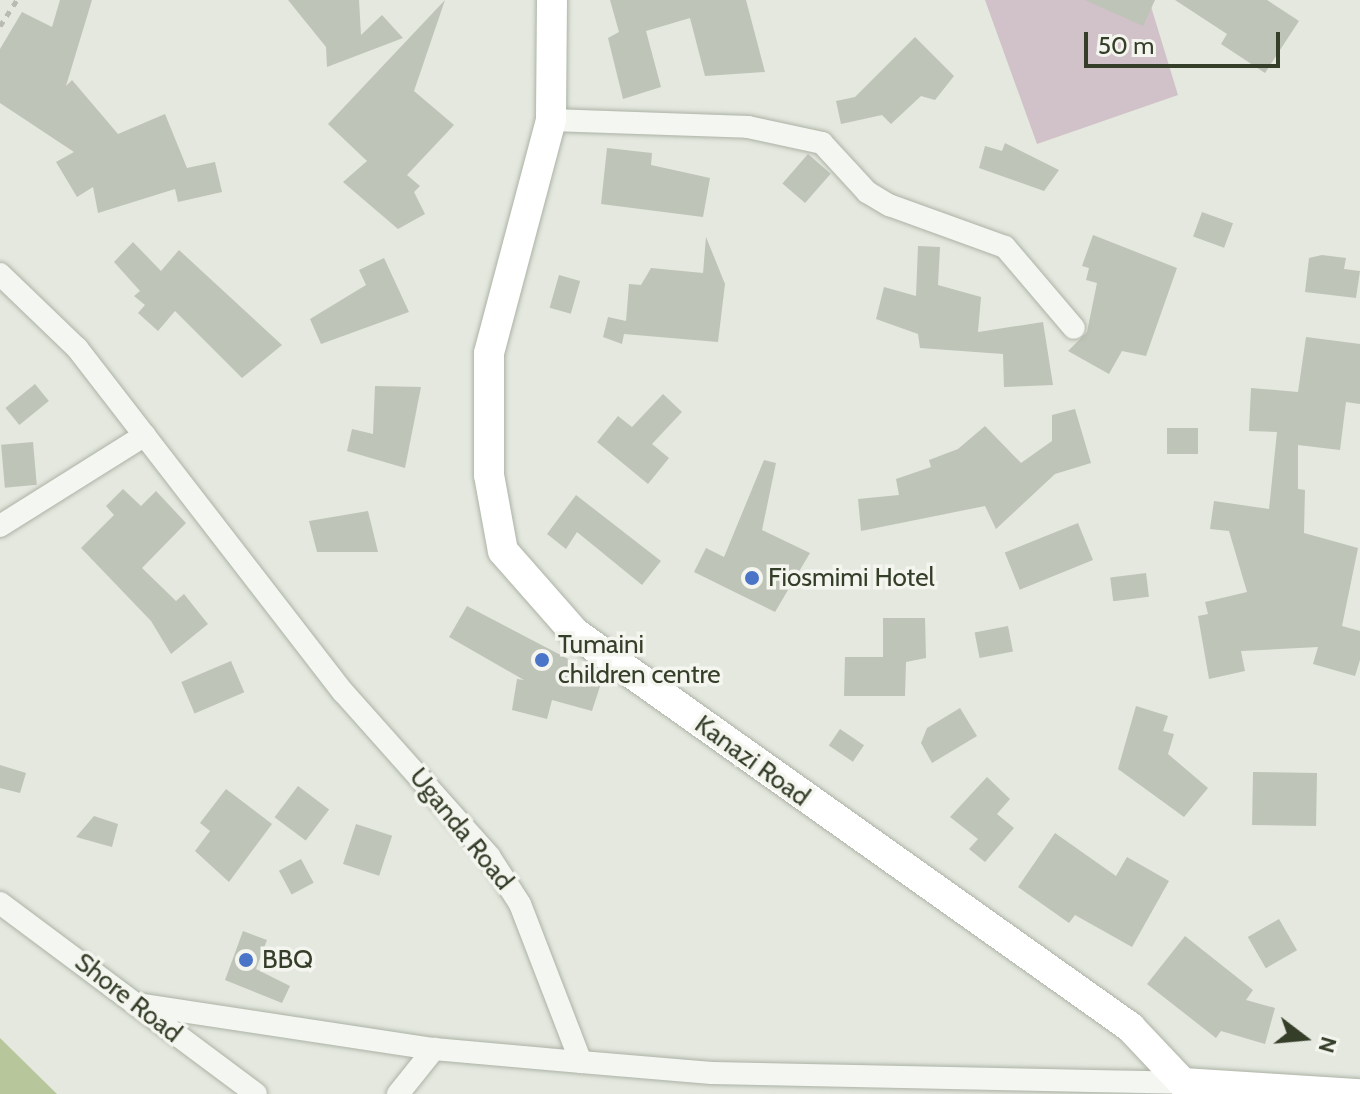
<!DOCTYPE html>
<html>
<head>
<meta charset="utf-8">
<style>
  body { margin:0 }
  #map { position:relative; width:1360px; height:1094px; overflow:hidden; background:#e4e8df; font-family:Cabin,sans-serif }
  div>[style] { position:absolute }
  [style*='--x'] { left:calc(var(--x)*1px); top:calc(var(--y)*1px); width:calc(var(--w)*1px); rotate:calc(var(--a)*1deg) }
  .green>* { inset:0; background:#d1c1c8 }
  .water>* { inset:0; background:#b8c69c }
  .building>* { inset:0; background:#bec4b7; transform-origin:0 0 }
  .path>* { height:5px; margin-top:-2.5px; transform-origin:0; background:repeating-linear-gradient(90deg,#b7bbb2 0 6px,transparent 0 12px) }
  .roads { filter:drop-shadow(0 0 2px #acb2a5) drop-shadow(0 0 2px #acb2a5) }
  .minor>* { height:22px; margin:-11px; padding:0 11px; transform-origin:11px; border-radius:11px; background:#f4f6f2 }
  .secondary>* { height:30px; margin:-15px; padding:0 15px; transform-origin:15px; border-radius:15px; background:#fff }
  .dots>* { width:22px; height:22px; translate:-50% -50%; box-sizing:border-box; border:4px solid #f3f5ee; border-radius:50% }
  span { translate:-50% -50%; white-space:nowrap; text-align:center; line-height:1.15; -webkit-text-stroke:7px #f3f5ee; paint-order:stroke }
  .poi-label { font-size:26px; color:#353e29 }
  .left { translate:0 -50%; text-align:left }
  .street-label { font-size:26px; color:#353e29 }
  .north { position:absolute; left:1264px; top:998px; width:80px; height:80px; -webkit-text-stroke:6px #f3f5ee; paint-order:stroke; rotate:106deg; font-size:22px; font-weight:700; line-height:32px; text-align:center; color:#353e29 }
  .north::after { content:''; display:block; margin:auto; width:28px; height:36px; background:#353e29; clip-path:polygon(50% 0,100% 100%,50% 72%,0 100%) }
  .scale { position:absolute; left:1084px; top:32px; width:196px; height:36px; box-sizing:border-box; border:4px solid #353e29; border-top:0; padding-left:10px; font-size:24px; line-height:28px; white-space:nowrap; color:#353e29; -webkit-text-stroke:6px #f3f5ee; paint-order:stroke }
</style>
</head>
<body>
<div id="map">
  <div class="green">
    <div style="clip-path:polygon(985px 0,1149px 0,1178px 95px,1037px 144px)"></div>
  </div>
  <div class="water">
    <div style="clip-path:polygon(0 1038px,57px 1094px,0 1094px)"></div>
  </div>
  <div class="building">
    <div style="clip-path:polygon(60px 0,92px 0,66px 86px,72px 80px,118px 134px,165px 114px,187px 168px,215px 162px,222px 192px,178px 202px,175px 189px,98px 213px,93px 187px,77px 197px,56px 162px,74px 152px,0 103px,0 49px,22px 12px,52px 27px)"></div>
    <div style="clip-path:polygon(288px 0,359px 0,361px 35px,382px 15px,403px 38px,327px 67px,326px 47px)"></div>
    <div style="clip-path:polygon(445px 0,414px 91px,454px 125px,407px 175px,420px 186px,414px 192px,425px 214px,398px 229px,343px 182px,367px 161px,328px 124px)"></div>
    <div style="clip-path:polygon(610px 0,746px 0,765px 72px,705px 76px,690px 18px,646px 31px,661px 87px,623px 99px,608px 38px,619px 32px)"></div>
    <div style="clip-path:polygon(1085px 0,1155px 0,1143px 26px)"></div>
    <div style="clip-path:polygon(1175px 0,1267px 0,1299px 21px,1265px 73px,1221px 44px,1227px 34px)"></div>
    <div style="clip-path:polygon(915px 37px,954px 76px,935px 100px,921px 96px,891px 124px,882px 115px,841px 124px,836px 101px,855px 97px)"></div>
    <div style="clip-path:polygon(1005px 143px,1059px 170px,1044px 191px,979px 168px,985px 146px,1002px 151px)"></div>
    <div style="clip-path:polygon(607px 148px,652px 153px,651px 165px,710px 178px,703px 217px,601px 204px)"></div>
    <div style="left:808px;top:154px;width:30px;height:39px;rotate:41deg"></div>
    <div style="left:1202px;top:212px;width:33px;height:26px;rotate:20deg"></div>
    <div style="clip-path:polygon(1093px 235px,1177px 268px,1146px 356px,1122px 351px,1109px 374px,1068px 351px,1087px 332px,1097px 283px,1086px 280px,1089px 268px,1082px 266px)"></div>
    <div style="clip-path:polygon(706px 237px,725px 284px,718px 342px,624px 334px,622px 344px,603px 337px,608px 317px,626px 321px,629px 284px,641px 285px,651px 268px,703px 273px)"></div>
    <div style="clip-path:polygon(133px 242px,161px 271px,179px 250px,282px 345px,242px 378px,175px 311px,158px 331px,138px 313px,145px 305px,134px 296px,140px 291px,114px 262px)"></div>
    <div style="clip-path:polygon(918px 246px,940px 247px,938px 285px,981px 297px,978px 332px,1043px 322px,1053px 385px,1004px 387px,1003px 354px,920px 348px,918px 334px,876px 319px,884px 287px,916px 296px)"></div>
    <div style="clip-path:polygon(1322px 255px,1346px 258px,1344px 269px,1360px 271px,1356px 298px,1305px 292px,1309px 258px)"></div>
    <div style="clip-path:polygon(384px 258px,409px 312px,321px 344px,310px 319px,366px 285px,359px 270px)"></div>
    <div style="left:559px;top:275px;width:22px;height:34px;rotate:16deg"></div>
    <div style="clip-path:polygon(1306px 337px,1360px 344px,1360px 404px,1346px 402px,1340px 450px,1298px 445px,1298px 489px,1305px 490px,1304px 533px,1358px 548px,1342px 626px,1360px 631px,1360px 660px,1355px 676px,1313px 664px,1318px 647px,1241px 651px,1245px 671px,1209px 679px,1198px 616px,1208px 614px,1205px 602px,1247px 592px,1229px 531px,1210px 529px,1214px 501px,1269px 509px,1277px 432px,1249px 431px,1251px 388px,1298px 392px)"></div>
    <div style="left:35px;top:384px;width:22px;height:38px;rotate:51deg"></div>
    <div style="clip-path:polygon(375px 386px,421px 387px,405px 468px,347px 451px,352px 429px,373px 434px)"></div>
    <div style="clip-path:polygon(663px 394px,682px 412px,652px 444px,669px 458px,648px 484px,597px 442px,618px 416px,632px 427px)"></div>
    <div style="clip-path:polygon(1075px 409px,1091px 463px,1055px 474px,996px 529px,985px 506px,861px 531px,858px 499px,899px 495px,896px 479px,931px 467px,929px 460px,958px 449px,985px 426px,1021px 463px,1052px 441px,1052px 415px)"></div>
    <div style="left:1198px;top:428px;width:26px;height:31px;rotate:90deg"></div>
    <div style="left:33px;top:442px;width:43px;height:32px;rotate:85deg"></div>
    <div style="clip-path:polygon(764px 460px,776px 463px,762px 530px,810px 553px,775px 612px,694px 572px,706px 548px,724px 557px)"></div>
    <div style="clip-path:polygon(123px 489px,141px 506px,156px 491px,186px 523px,142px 568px,176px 601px,184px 594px,208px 624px,171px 654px,151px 621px,81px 548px,114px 515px,106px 506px)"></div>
    <div style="clip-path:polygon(576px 495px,661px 561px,642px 585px,577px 532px,566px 549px,547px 534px)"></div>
    <div style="clip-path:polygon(368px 511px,378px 552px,317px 552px,309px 521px)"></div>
    <div style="left:1078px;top:523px;width:40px;height:79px;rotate:68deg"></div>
    <div style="left:1146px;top:573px;width:24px;height:36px;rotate:83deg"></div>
    <div style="clip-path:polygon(467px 606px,574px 662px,572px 668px,603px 677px,592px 711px,552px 700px,547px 719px,512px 710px,517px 679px,524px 680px,449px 637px)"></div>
    <div style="clip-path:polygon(883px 618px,925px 618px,926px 658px,906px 662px,905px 696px,844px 696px,845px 657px,883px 657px)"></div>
    <div style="left:1008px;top:626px;width:26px;height:34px;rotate:79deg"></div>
    <div style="left:231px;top:661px;width:34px;height:54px;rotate:67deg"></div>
    <div style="clip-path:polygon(1136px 706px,1168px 716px,1163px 731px,1174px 734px,1168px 754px,1208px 788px,1184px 817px,1118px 769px)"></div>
    <div style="clip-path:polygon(960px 708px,977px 736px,932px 763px,921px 743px,927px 728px)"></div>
    <div style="left:840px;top:729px;width:29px;height:20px;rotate:34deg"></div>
    <div style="clip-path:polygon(0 765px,26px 773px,20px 793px,0 788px)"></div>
    <div style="left:1253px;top:772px;width:64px;height:53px;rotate:1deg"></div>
    <div style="clip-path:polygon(987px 777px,1010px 799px,997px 814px,1014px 828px,985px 862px,969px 849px,978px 839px,950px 817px)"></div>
    <div style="left:298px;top:786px;width:39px;height:39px;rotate:37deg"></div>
    <div style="clip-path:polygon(226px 789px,272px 824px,229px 882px,195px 851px,210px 831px,200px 823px)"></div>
    <div style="clip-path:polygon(94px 816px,118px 824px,112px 847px,76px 837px)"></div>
    <div style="left:356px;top:824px;width:38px;height:42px;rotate:18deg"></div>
    <div style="clip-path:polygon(1055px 833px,1116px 876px,1127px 857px,1169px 881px,1132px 947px,1075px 915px,1069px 923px,1018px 887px)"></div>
    <div style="left:301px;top:859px;width:27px;height:25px;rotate:62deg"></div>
    <div style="left:1279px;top:919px;width:36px;height:36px;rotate:60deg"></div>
    <div style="clip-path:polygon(243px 931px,267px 940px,256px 969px,290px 986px,282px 1003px,225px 980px)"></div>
    <div style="clip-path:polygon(1185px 936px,1253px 990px,1246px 1000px,1275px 1008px,1265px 1044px,1221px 1031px,1216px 1038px,1147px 984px)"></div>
  </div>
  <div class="path">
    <div style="--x:0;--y:26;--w:31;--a:-57"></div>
  </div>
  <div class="roads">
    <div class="minor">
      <div style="--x:551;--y:120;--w:197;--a:2"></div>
      <div style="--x:748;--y:127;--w:76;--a:12.2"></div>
      <div style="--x:822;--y:143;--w:67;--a:47.4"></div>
      <div style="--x:867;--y:192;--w:26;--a:31"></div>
      <div style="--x:889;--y:205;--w:123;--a:19.9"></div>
      <div style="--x:1005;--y:247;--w:106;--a:49.6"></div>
      <div style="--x:0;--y:274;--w:107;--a:43.9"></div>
      <div style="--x:77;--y:348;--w:436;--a:52.3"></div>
      <div style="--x:344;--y:693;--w:218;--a:48.3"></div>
      <div style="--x:489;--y:856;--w:57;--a:57.1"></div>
      <div style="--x:520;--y:904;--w:169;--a:68.9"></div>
      <div style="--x:581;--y:1062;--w:131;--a:4.8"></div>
      <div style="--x:712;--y:1073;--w:471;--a:1.2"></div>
      <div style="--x:0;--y:526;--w:171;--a:-32.1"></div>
      <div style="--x:0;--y:903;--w:319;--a:36.7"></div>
      <div style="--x:136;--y:1004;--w:301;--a:8.6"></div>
      <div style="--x:434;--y:1049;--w:148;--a:5.1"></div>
      <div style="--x:398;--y:1094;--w:58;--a:-51.3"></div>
    </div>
    <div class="secondary">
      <div style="--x:552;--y:0;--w:120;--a:90.5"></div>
      <div style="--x:551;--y:120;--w:241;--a:104.9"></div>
      <div style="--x:489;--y:353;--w:122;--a:90"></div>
      <div style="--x:489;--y:475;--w:77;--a:79.6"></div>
      <div style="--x:503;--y:551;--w:109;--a:48.7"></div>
      <div style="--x:575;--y:633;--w:681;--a:35.37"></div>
      <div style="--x:1130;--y:1027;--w:77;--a:46.6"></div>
      <div style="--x:1183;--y:1083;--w:177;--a:3.6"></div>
    </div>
  </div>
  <div class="dots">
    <div style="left:752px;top:578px;background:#4a74c7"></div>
    <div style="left:542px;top:660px;background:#4a74c7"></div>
    <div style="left:246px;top:960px;background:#4a74c7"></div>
  </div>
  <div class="poi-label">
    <span class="left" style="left:768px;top:578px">Fiosmimi Hotel</span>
    <span class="left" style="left:558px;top:660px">Tumaini<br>children centre</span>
    <span class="left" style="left:262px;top:960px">BBQ</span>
  </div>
  <div class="street-label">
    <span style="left:752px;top:761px;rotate:36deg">Kanazi Road</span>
    <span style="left:461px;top:829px;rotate:51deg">Uganda Road</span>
    <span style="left:128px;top:998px;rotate:38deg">Shore Road</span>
  </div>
  <div class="north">N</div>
  <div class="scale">50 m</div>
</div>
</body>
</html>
